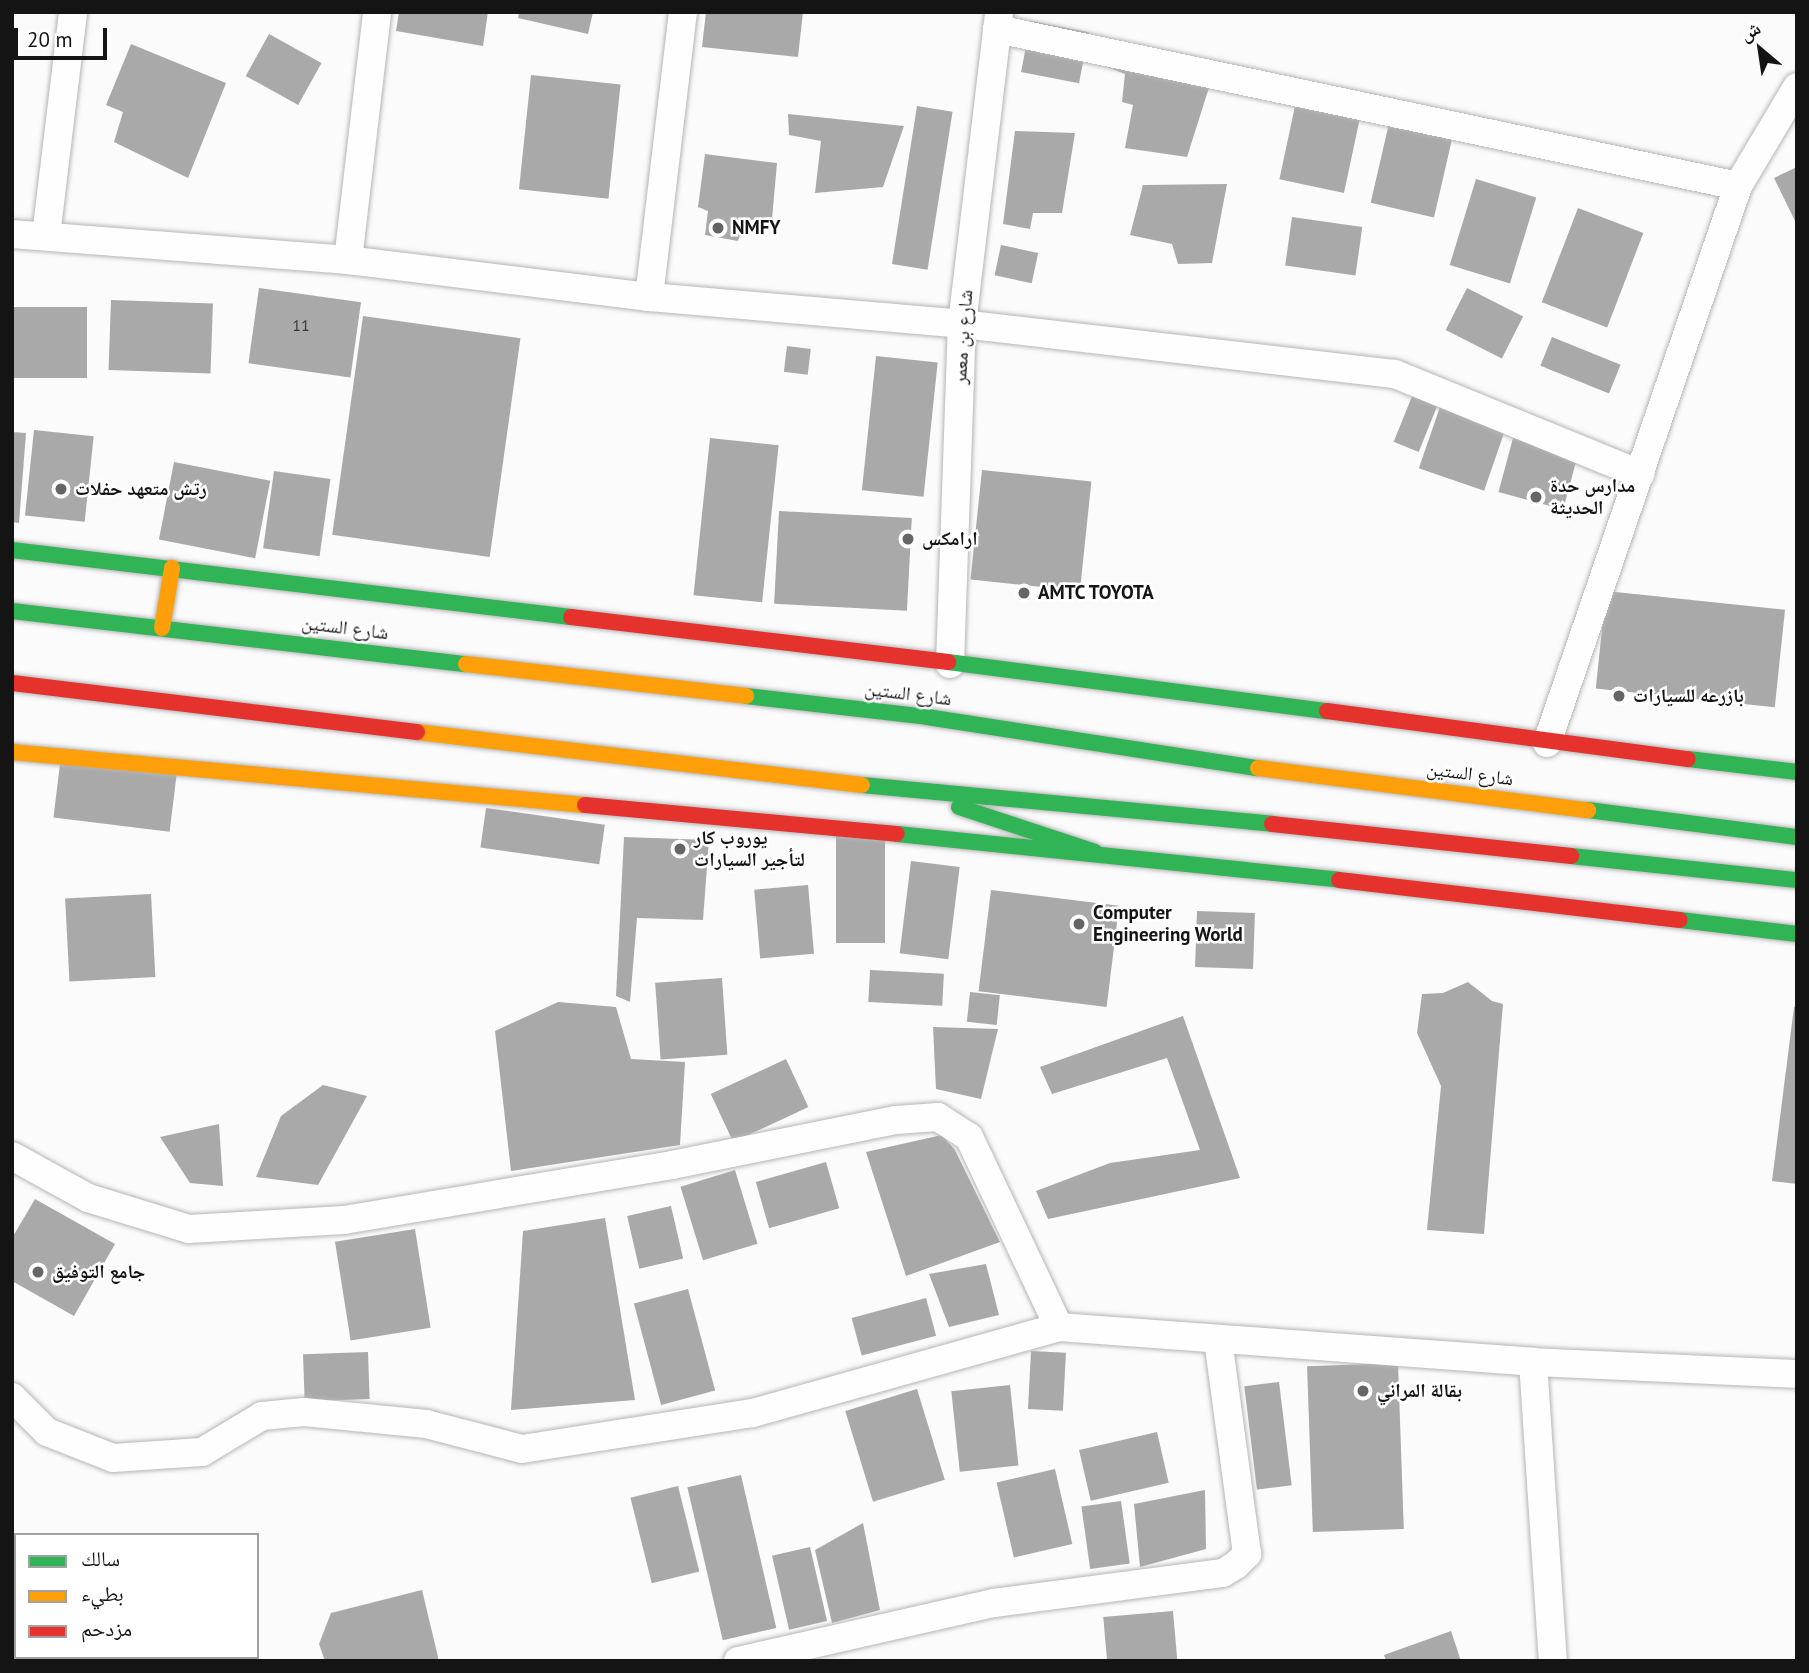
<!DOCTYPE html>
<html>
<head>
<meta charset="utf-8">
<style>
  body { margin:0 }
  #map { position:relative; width:1809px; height:1673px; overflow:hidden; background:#fbfbfc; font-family:"PT Sans","Noto Naskh Arabic",sans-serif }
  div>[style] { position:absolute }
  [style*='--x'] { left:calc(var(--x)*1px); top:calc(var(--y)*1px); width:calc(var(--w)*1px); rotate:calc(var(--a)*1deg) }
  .building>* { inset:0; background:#a9a9aa; transform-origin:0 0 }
  .roads { filter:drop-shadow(0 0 2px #b5b5b6) drop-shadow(0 0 2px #b5b5b6) }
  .street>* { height:28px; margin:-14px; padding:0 14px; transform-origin:14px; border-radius:14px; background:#fefeff }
  .fast>* { height:16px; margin:-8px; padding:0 8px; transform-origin:8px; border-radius:8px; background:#30b455 }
  .slow>* { height:16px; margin:-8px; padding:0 8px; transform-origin:8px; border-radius:8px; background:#ff9f0a }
  .jam>* { height:16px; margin:-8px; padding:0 8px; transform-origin:8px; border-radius:8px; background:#e5322d }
  .dots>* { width:19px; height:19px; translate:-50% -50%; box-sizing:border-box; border:4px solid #fff; border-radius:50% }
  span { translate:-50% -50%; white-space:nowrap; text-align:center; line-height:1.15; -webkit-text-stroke:5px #fff; paint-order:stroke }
  .number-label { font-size:16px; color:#39393a }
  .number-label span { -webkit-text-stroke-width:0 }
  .poi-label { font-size:19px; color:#141414; font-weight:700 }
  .left { translate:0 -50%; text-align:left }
  .street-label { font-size:19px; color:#141414 }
  .frame { position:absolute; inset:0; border:14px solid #141414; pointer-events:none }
  .legend { position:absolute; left:14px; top:1533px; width:245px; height:126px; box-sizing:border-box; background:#fff; border:2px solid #a1a1a1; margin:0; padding:9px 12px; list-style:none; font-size:21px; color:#141414 }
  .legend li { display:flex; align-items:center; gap:14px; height:35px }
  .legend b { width:35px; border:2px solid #a1a1a1 }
  .north { position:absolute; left:1725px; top:14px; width:70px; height:70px; -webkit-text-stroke:5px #fff; paint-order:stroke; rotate:331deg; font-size:19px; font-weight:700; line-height:28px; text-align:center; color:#141414 }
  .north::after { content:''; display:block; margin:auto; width:24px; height:32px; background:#141414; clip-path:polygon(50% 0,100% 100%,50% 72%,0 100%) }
  .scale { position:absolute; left:14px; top:28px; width:93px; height:32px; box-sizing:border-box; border:4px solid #141414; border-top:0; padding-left:9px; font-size:21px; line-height:24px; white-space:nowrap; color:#141414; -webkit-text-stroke:5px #fff; paint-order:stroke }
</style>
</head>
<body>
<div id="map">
  <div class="building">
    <div style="clip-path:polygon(399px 12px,488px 12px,483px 46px,396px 31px)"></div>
    <div style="clip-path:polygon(519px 12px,593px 12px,588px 34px,518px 18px)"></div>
    <div style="clip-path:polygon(706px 12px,803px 12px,798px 57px,702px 47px)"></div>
    <div style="left:1031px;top:21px;width:59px;height:52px;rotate:11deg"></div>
    <div style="left:269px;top:34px;width:60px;height:48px;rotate:29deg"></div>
    <div style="clip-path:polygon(131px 44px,226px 83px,188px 178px,114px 142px,123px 112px,106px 105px)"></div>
    <div style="clip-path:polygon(1114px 48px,1212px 78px,1187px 157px,1125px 148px,1133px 105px,1122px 102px,1125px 74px,1108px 67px)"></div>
    <div style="left:531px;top:75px;width:90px;height:115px;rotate:6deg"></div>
    <div style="left:917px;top:106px;width:36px;height:160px;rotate:9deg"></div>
    <div style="left:1295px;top:106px;width:66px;height:75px;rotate:12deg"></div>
    <div style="clip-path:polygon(788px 114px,904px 126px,883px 187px,815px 193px,821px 141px,789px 135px)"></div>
    <div style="left:1390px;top:119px;width:65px;height:86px;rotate:13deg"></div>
    <div style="clip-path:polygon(1015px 131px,1075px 133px,1062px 213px,1033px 213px,1030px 229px,1003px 224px)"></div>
    <div style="clip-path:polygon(705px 154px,777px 163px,772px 219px,745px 220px,738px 241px,705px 235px,708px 211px,698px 207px)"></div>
    <div style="clip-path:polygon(1797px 167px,1797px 225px,1774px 178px)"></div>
    <div style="left:1476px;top:179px;width:63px;height:90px;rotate:17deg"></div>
    <div style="clip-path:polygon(1227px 184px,1212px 263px,1178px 264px,1172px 244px,1130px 235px,1143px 185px)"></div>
    <div style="left:1578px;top:208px;width:70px;height:101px;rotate:21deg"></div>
    <div style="left:1292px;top:217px;width:71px;height:49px;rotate:8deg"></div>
    <div style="left:1001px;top:245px;width:38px;height:31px;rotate:12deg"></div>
    <div style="left:259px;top:288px;width:103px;height:76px;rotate:8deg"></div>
    <div style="left:1467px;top:288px;width:63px;height:47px;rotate:27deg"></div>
    <div style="left:111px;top:300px;width:102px;height:70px;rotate:2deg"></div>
    <div style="left:87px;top:307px;width:71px;height:75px;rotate:90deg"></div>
    <div style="left:363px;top:316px;width:159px;height:221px;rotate:8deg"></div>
    <div style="left:1552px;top:337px;width:74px;height:31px;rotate:22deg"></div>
    <div style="left:787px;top:346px;width:24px;height:26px;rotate:7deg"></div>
    <div style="left:876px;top:356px;width:62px;height:135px;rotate:6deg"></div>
    <div style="left:1415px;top:389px;width:27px;height:57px;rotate:22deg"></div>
    <div style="left:1441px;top:404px;width:69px;height:68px;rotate:19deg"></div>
    <div style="left:34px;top:430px;width:60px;height:86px;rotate:6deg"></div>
    <div style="clip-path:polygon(12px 432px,26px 433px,19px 523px,12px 522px)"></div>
    <div style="left:710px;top:438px;width:69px;height:158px;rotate:6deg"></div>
    <div style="left:1513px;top:438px;width:67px;height:56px;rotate:15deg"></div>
    <div style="left:174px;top:462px;width:98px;height:79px;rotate:11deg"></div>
    <div style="left:982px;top:470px;width:110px;height:110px;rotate:6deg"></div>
    <div style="left:274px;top:471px;width:57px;height:78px;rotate:8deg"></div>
    <div style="left:779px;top:511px;width:133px;height:93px;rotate:3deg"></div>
    <div style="left:1606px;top:591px;width:180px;height:98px;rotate:6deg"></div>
    <div style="left:62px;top:748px;width:117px;height:70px;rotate:7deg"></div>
    <div style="left:486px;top:808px;width:120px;height:40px;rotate:8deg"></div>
    <div style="left:836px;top:836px;width:49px;height:107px"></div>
    <div style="clip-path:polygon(624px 837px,709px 840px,703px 920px,637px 918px,630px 1002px,616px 996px)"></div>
    <div style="left:911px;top:861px;width:49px;height:93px;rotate:7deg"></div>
    <div style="left:808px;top:885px;width:69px;height:54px;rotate:85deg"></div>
    <div style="left:991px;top:890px;width:129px;height:102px;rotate:7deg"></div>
    <div style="left:151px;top:894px;width:83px;height:86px;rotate:87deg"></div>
    <div style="left:1197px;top:911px;width:58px;height:56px;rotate:2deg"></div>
    <div style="left:870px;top:970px;width:74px;height:32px;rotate:3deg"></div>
    <div style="left:722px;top:978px;width:77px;height:67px;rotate:86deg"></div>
    <div style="clip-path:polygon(1468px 982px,1492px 1001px,1503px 1004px,1484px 1234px,1427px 1230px,1441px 1086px,1417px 1033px,1422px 994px,1443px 993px)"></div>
    <div style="left:970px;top:992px;width:30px;height:30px;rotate:6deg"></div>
    <div style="clip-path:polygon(558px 1002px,616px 1007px,631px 1059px,685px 1062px,680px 1145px,511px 1171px,495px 1031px)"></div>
    <div style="clip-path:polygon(1794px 1007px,1797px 1008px,1797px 1184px,1772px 1181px)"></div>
    <div style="clip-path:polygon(1183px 1016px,1240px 1178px,1048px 1219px,1036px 1191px,1110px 1163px,1200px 1150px,1167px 1058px,1052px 1094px,1040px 1067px)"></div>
    <div style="clip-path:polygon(933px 1027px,998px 1029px,981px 1099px,936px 1089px)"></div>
    <div style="left:786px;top:1059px;width:53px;height:83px;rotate:65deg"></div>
    <div style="clip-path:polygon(323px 1085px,367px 1096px,318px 1185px,256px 1177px,281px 1116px)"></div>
    <div style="clip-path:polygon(219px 1124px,223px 1186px,190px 1183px,160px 1137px)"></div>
    <div style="clip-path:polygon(942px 1135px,955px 1150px,1000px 1242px,906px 1276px,866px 1152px)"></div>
    <div style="left:826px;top:1162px;width:48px;height:73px;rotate:74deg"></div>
    <div style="left:735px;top:1170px;width:77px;height:57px;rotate:73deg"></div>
    <div style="clip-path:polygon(35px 1199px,115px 1244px,74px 1316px,12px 1281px,12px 1238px)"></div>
    <div style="left:671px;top:1206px;width:54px;height:45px;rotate:77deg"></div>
    <div style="clip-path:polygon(605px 1218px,635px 1400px,511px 1410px,523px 1231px)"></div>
    <div style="left:415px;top:1229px;width:100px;height:81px;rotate:81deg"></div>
    <div style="clip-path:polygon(986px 1264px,999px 1315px,949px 1327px,929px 1274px)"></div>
    <div style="left:688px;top:1289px;width:105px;height:56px;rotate:75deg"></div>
    <div style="left:926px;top:1298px;width:39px;height:77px;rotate:75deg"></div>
    <div style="left:1031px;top:1351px;width:35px;height:58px;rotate:3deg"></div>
    <div style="left:368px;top:1352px;width:47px;height:65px;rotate:88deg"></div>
    <div style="left:1398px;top:1363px;width:166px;height:91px;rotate:88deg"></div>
    <div style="left:1279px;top:1382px;width:104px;height:35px;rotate:83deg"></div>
    <div style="left:1010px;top:1385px;width:81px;height:59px;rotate:84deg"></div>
    <div style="left:917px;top:1389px;width:95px;height:75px;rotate:73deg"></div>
    <div style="left:1157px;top:1432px;width:52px;height:80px;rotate:77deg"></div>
    <div style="left:1055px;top:1469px;width:77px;height:60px;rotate:77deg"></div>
    <div style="left:741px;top:1475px;width:157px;height:55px;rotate:77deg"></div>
    <div style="left:678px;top:1486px;width:88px;height:49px;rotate:76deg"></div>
    <div style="clip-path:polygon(1205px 1490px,1206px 1549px,1140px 1567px,1134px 1504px)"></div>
    <div style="left:1121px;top:1501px;width:63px;height:40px;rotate:82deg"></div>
    <div style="clip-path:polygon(863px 1523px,880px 1610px,832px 1623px,815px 1550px)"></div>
    <div style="left:810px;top:1547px;width:76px;height:39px;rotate:77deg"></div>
    <div style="clip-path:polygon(422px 1590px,439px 1661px,325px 1661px,319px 1644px,331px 1613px)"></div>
    <div style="left:1173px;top:1611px;width:50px;height:70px;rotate:85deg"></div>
    <div style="clip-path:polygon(1451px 1631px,1461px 1661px,1386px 1661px,1384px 1655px)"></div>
  </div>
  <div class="roads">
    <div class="street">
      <div style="--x:997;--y:29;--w:757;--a:11.96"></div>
      <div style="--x:12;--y:234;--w:337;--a:4.4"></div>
      <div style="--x:348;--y:260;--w:303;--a:7"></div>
      <div style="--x:649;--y:297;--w:314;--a:4.9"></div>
      <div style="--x:962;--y:324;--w:436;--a:6.6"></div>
      <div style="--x:1395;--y:374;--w:265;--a:22.2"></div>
      <div style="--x:46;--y:236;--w:226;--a:-83.1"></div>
      <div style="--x:348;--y:260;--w:250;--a:-83.3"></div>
      <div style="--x:649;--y:297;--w:287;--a:-83.2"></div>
      <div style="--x:950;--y:664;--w:340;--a:-88"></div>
      <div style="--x:962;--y:324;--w:314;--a:-83.2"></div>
      <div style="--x:1547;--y:743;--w:589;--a:-71.07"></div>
      <div style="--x:1738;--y:186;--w:115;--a:-59.2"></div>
      <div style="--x:12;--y:1156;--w:87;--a:28.9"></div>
      <div style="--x:88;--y:1198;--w:106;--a:17.1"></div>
      <div style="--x:189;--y:1229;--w:155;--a:-3.3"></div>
      <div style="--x:344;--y:1220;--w:333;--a:-9.5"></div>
      <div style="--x:672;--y:1165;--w:228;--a:-11.4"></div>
      <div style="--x:896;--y:1120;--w:42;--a:-4.1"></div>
      <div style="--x:938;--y:1117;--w:37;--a:33"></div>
      <div style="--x:969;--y:1137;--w:210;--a:64.7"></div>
      <div style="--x:1059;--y:1327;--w:475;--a:4.2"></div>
      <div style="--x:1533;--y:1362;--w:264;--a:2.6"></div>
      <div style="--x:1533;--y:1362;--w:300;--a:86.2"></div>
      <div style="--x:12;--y:1397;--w:49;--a:45"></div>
      <div style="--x:47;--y:1432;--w:71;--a:21.5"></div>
      <div style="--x:113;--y:1458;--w:89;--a:-3.9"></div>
      <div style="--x:202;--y:1452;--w:70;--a:-31"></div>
      <div style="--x:262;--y:1416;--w:42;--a:-5.4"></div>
      <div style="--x:304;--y:1412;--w:123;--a:5.6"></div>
      <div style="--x:426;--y:1424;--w:99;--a:14.6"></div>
      <div style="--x:522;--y:1449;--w:234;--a:-8.9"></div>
      <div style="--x:753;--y:1413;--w:318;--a:-15.7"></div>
      <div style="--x:738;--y:1661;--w:262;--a:-12.8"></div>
      <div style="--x:994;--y:1603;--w:231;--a:-7.5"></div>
      <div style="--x:1223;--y:1573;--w:15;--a:-32"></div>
      <div style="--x:1236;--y:1565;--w:16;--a:-45"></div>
      <div style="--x:1247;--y:1554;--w:217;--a:-97.7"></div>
    </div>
    <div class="fast">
      <div style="--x:12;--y:550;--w:563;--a:6.83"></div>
      <div style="--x:12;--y:611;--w:457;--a:6.7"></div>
      <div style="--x:948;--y:662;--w:382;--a:7.4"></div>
      <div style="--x:746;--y:696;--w:182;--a:6.6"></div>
      <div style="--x:927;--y:717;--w:335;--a:8.8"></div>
      <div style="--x:1688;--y:759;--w:110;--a:6.8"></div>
      <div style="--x:862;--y:785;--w:412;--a:5.4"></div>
      <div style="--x:959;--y:807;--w:143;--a:18.3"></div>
      <div style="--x:1588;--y:810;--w:211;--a:7.4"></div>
      <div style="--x:897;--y:834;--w:444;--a:5.9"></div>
      <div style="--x:1571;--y:856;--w:227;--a:6.1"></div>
      <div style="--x:1680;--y:920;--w:118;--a:6.8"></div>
    </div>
    <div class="slow">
      <div style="--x:162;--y:628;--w:61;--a:-80.5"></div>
      <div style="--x:466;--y:664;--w:282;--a:6.5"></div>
      <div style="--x:417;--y:732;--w:448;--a:6.8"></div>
      <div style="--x:12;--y:752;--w:575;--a:5.28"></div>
      <div style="--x:1258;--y:768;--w:333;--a:7.3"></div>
    </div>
    <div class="jam">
      <div style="--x:571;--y:617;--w:380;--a:6.8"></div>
      <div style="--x:12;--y:683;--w:408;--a:6.9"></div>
      <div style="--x:1327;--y:711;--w:364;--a:7.6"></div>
      <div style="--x:585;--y:805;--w:313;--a:5.3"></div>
      <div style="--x:1272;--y:824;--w:301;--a:6.1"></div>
      <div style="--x:1339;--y:880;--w:343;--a:6.7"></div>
    </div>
  </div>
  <div class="dots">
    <div style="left:718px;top:228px;background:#656565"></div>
    <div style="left:61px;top:489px;background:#656565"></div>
    <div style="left:1536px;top:497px;background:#656565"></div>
    <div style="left:908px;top:539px;background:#656565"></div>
    <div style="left:1024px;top:593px;background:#656565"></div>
    <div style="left:1619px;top:696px;background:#656565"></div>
    <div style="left:680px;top:849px;background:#656565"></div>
    <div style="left:1079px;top:924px;background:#656565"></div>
    <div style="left:38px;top:1272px;background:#656565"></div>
    <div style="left:1363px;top:1391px;background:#656565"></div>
  </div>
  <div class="number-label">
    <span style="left:301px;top:325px">11</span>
  </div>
  <div class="poi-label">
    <span class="left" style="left:732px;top:228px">NMFY</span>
    <span class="left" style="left:1550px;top:497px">مدارس حدة<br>الحديثة</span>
    <span class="left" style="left:75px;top:489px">رتش متعهد حفلات</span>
    <span class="left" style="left:922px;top:539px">ارامكس</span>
    <span class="left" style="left:1038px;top:593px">AMTC TOYOTA</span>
    <span class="left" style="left:1633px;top:696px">بازرعه للسيارات</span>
    <span class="left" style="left:694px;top:849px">يوروب كار<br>لتأجير السيارات</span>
    <span class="left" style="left:1093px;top:924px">Computer<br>Engineering World</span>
    <span class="left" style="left:52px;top:1272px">جامع التوفيق</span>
    <span class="left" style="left:1377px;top:1391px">بقالة المراني</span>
  </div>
  <div class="street-label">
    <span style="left:963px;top:337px;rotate:-86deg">شارع بن معمر</span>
    <span style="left:345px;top:628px;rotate:7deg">شارع الستين</span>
    <span style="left:908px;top:694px;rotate:7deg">شارع الستين</span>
    <span style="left:1470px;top:774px;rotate:7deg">شارع الستين</span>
  </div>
  <div class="frame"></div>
  <ul class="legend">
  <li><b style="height:9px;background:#30b455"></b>سالك</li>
  <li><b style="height:9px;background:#ff9f0a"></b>بطيء</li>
  <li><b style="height:9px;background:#e5322d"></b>مزدحم</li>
  </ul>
  <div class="north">ش</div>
  <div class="scale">20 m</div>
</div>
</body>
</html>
